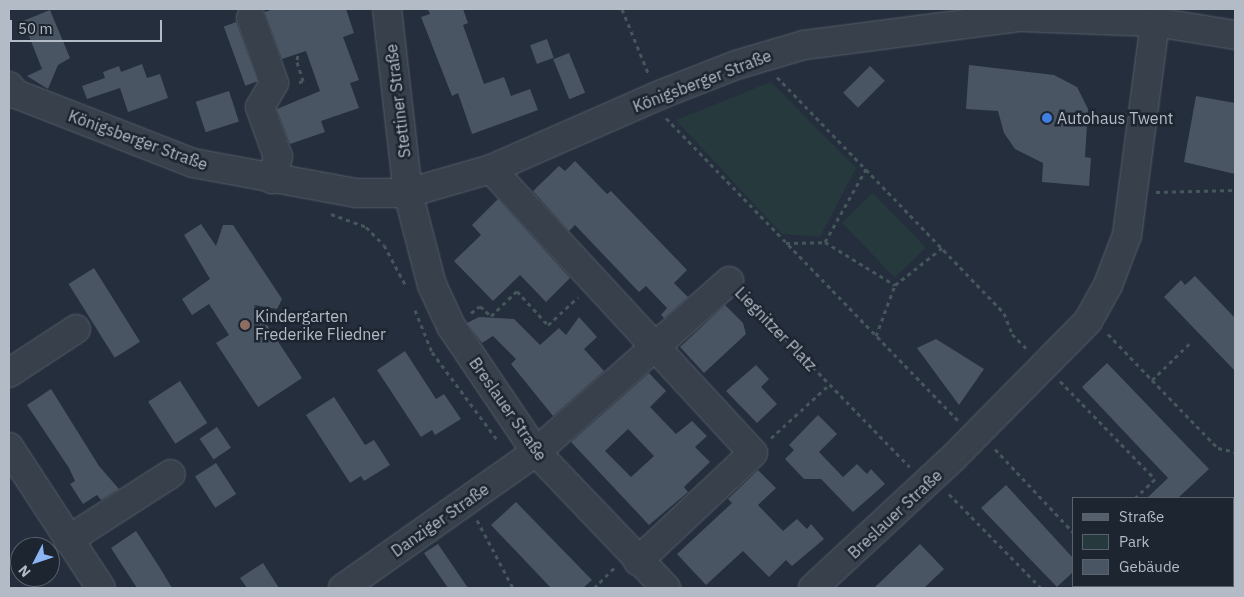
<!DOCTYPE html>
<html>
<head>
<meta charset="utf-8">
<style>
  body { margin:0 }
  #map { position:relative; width:1244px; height:597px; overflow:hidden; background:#242e3c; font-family:"IBM Plex Sans",sans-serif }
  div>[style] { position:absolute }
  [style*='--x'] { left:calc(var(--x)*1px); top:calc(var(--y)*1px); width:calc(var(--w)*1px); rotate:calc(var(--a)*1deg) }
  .green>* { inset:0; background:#263a3d; transform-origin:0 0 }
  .building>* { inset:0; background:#4a5564; transform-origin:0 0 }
  .path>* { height:3px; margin-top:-1.5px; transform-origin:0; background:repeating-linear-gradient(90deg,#44575a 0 4px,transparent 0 8px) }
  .roads { filter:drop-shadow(0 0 1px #565e6a) drop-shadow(0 0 1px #565e6a) }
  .minor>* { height:28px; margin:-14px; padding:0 14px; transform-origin:14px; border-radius:14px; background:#38404c }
  .major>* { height:28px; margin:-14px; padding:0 14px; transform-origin:14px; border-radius:14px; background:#565f6c }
  .dots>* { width:14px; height:14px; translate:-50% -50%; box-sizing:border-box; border:2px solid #1d2531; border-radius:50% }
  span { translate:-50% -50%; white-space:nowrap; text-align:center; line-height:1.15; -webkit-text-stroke:5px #1d2531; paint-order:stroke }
  .street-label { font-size:16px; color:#b3bbc7 }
  .poi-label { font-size:16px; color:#b3bbc7 }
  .left { translate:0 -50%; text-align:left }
  .frame { position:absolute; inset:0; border:10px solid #b3bbc7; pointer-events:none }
  .legend { position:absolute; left:1072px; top:497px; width:162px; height:90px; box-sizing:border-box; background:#1d2531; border:1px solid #59616d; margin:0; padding:6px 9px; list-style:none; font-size:15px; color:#b3bbc7 }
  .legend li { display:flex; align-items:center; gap:10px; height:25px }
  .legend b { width:25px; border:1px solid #59616d }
  .north { position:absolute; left:10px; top:537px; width:50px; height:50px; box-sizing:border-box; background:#1d2531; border:1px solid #59616d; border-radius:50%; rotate:229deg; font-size:14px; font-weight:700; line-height:20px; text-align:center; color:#b3bbc7 }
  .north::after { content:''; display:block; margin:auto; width:18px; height:22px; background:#8cb5f4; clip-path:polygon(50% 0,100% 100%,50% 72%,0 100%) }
  .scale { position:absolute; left:10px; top:20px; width:152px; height:22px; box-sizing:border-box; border:2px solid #b3bbc7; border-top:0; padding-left:6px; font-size:15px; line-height:18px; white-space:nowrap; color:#b3bbc7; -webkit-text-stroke:4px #1d2531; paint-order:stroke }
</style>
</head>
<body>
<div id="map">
  <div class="green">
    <div style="clip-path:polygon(771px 82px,856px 168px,820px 237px,782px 234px,676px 120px)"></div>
    <div style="left:873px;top:193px;width:76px;height:43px;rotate:46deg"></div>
  </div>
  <div class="building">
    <div style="clip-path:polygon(273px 9px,346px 9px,354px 33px,343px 37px,359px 80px,350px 83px,359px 108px,321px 121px,325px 132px,290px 144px,277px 109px,320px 91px,306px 51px,282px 59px,265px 12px)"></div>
    <div style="clip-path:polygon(428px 9px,463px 9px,468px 23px,463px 25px,484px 84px,504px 77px,511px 96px,530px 89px,538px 110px,472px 134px,458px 93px,452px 96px,421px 17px,430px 14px)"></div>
    <div style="clip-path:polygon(50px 10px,70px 58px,58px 65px,48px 89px,27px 76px,42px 69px,23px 21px)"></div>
    <div style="left:236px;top:22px;width:63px;height:13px;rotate:70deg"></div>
    <div style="left:547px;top:39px;width:20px;height:18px;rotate:70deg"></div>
    <div style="left:569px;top:53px;width:43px;height:17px;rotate:68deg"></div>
    <div style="clip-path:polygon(142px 64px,147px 78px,160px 74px,168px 98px,128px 112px,120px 88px,87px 99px,82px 86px,105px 78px,103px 72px,119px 66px,121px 72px)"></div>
    <div style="clip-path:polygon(969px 65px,1054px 75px,1077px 87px,1088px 109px,1085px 157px,1091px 158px,1089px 186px,1042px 182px,1043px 163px,1015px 149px,1004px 133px,998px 111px,966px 109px)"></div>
    <div style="left:870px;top:66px;width:21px;height:38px;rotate:45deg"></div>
    <div style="left:229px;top:91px;width:32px;height:35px;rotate:72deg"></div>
    <div style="clip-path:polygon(1196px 96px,1235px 103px,1235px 174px,1184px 162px)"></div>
    <div style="clip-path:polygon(575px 161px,607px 194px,611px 191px,687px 270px,674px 283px,688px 297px,664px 318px,661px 315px,667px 308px,646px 286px,639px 292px,575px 225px,569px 231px,533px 191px,559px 166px,565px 171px)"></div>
    <div style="clip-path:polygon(498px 199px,570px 278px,546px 302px,520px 275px,493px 301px,454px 261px,481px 235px,472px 225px)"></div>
    <div style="clip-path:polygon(201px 224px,216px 246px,223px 225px,233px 225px,282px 299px,277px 309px,254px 305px,302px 378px,258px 407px,216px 343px,229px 335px,209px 304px,192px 315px,182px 299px,210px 279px,184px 235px)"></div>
    <div style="left:94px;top:268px;width:87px;height:30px;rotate:58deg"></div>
    <div style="clip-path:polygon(1195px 276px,1235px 318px,1235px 371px,1164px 297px,1181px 280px,1185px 285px)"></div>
    <div style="clip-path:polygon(725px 305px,743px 323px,746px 334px,704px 373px,680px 347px)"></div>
    <div style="clip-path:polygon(479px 317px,514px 319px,540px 345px,559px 328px,566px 335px,579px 317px,597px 337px,584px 349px,604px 371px,553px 416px,511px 364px,516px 359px,493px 336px,482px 343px,467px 323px)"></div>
    <div style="clip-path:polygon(936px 339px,984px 369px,959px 405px,917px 348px)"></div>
    <div style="clip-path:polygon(405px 351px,436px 399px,444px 394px,461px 419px,435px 435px,432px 430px,421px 437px,377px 370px)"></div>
    <div style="clip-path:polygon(1107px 363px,1209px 469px,1178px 498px,1147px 498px,1168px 478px,1082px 387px)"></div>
    <div style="clip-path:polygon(756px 365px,769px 379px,761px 387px,777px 404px,757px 423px,726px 391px)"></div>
    <div style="clip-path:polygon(evenodd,649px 373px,666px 391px,650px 407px,676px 434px,692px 421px,707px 436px,695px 447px,710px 462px,684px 487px,688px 492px,649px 525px,571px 442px,649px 373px,628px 429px,654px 456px,631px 477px,605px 451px,628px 429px)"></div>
    <div style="left:180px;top:381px;width:50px;height:38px;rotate:57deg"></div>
    <div style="clip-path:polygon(51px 389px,99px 466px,119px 489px,101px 500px,97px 495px,83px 504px,70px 484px,75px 481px,69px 468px,27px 405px)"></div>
    <div style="clip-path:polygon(334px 397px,365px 445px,374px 440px,390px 465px,364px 481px,361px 476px,350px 483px,306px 415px)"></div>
    <div style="clip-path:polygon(818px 415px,837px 434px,819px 452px,843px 477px,857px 464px,867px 474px,871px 469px,885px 484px,853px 512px,821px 479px,804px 479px,785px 459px,794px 450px,789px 445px)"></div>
    <div style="left:217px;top:427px;width:25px;height:21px;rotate:56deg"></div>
    <div style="left:216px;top:463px;width:37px;height:25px;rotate:57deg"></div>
    <div style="clip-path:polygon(758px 470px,776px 488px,758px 505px,783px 531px,797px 519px,807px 529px,811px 524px,824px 539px,792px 566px,786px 560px,769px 577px,743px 551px,706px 585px,677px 554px,732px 503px,728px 499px)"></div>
    <div style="clip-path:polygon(1006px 485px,1073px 558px,1073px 572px,1057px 587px,981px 508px)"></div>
    <div style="clip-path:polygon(516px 502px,592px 580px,583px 588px,551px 588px,491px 525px)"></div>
    <div style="clip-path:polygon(136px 531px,160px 568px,172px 588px,137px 588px,111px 548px)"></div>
    <div style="clip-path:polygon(438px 544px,468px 588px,448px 588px,424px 553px)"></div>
    <div style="clip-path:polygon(920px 544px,944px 569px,924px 588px,874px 588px)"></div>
    <div style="clip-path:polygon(263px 563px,279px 588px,247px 588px,240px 578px)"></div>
  </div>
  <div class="path">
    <div style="--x:622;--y:9;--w:71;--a:67.8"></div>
    <div style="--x:293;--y:19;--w:22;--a:72"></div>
    <div style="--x:300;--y:40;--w:22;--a:98"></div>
    <div style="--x:297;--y:62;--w:20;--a:72"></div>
    <div style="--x:303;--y:81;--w:7;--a:164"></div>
    <div style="--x:777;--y:77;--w:327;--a:46.1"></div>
    <div style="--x:1004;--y:313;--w:22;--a:69"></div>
    <div style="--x:1012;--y:334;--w:21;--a:45"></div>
    <div style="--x:666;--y:118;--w:421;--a:46"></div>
    <div style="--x:1156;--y:192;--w:79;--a:-1.5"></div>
    <div style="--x:331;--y:214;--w:37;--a:20"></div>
    <div style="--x:366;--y:227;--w:25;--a:45"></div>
    <div style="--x:384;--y:245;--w:47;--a:61.8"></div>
    <div style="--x:825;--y:242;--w:84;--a:-60.7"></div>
    <div style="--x:786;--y:243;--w:39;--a:-1"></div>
    <div style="--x:825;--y:242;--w:82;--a:31.6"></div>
    <div style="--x:746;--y:298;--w:235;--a:45.9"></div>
    <div style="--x:415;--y:310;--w:45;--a:68"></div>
    <div style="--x:432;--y:352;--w:111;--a:53.4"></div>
    <div style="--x:471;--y:313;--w:11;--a:-38"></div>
    <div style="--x:480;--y:306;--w:15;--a:42"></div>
    <div style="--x:491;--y:316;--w:36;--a:-44"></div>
    <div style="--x:517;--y:291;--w:46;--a:47.6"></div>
    <div style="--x:548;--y:325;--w:41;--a:-43"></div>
    <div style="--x:1108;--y:334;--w:64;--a:46.3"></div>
    <div style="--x:1152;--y:380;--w:52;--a:-44.2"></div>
    <div style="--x:876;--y:336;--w:54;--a:-69.6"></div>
    <div style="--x:895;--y:285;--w:60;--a:-38.2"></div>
    <div style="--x:1152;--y:380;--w:95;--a:45.9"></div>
    <div style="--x:1218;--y:448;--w:17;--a:13"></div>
    <div style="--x:1060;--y:381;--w:136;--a:45.9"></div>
    <div style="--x:1155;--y:479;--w:28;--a:136"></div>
    <div style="--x:771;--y:438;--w:80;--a:-42.5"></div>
    <div style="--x:995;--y:449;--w:114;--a:46.8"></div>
    <div style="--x:949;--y:494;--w:132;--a:45.6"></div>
    <div style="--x:477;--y:520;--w:77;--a:62.1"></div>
    <div style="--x:594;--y:588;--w:30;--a:-45"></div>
  </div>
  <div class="roads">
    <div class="minor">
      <div style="--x:387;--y:9;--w:185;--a:83.5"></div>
      <div style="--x:408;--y:193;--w:95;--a:75.4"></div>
      <div style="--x:432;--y:285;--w:45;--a:65.1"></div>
      <div style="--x:451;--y:326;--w:152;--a:56"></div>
      <div style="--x:536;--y:452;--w:188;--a:46.3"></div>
      <div style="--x:251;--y:18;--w:69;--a:70.5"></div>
      <div style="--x:274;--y:83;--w:28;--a:120"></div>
      <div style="--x:260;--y:107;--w:53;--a:70.2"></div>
      <div style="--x:278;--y:157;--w:23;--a:105"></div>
      <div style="--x:9;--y:86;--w:11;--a:49"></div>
      <div style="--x:16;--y:94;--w:190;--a:21.3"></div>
      <div style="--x:193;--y:163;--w:167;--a:10.4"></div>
      <div style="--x:357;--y:193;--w:51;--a:0"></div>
      <div style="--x:408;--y:193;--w:86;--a:-16.1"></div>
      <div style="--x:491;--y:169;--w:187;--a:-23.7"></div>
      <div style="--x:662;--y:94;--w:79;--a:-21.4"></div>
      <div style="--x:736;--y:65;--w:71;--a:-16.4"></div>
      <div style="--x:804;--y:45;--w:218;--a:-7.4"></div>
      <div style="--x:1020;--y:17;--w:135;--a:2.1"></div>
      <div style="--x:1155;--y:22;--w:81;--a:9.2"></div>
      <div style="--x:491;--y:169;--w:386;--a:47.3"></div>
      <div style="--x:753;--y:453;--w:158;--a:136.8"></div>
      <div style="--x:9;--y:373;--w:80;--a:-33.3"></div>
      <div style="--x:9;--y:447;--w:168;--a:56.9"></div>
      <div style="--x:68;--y:540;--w:122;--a:-32.7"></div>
      <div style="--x:343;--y:588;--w:236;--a:-35.2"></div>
      <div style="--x:536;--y:452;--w:258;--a:-41.5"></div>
      <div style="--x:813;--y:588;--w:190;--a:-42.9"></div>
      <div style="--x:952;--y:459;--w:194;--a:-45.4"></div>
      <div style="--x:1088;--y:321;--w:41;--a:-60.9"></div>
      <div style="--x:1108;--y:285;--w:53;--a:-69.2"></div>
      <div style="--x:1127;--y:235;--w:215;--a:-82.5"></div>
    </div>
    <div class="major">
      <div style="--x:1233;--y:574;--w:6;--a:-72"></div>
    </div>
  </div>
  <div class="dots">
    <div style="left:1047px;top:118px;background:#3f7fe0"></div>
    <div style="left:245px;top:325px;background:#8d6e63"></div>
  </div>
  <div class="street-label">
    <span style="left:702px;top:81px;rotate:-21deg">Königsberger Straße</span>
    <span style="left:398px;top:101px;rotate:-97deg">Stettiner Straße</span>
    <span style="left:138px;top:140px;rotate:20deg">Königsberger Straße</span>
    <span style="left:776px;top:329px;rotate:46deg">Liegnitzer Platz</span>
    <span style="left:508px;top:409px;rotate:55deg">Breslauer Straße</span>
    <span style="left:895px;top:514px;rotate:-43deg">Breslauer Straße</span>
    <span style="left:440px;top:520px;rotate:-35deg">Danziger Straße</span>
  </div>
  <div class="poi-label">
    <span class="left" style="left:1057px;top:118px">Autohaus Twent</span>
    <span class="left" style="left:255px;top:325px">Kindergarten<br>Frederike Fliedner</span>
  </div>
  <div class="frame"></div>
  <ul class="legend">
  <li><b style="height:6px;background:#565f6c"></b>Straße</li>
  <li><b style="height:14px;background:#263a3d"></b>Park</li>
  <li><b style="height:14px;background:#4a5564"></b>Gebäude</li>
  </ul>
  <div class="north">N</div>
  <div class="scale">50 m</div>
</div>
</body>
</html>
